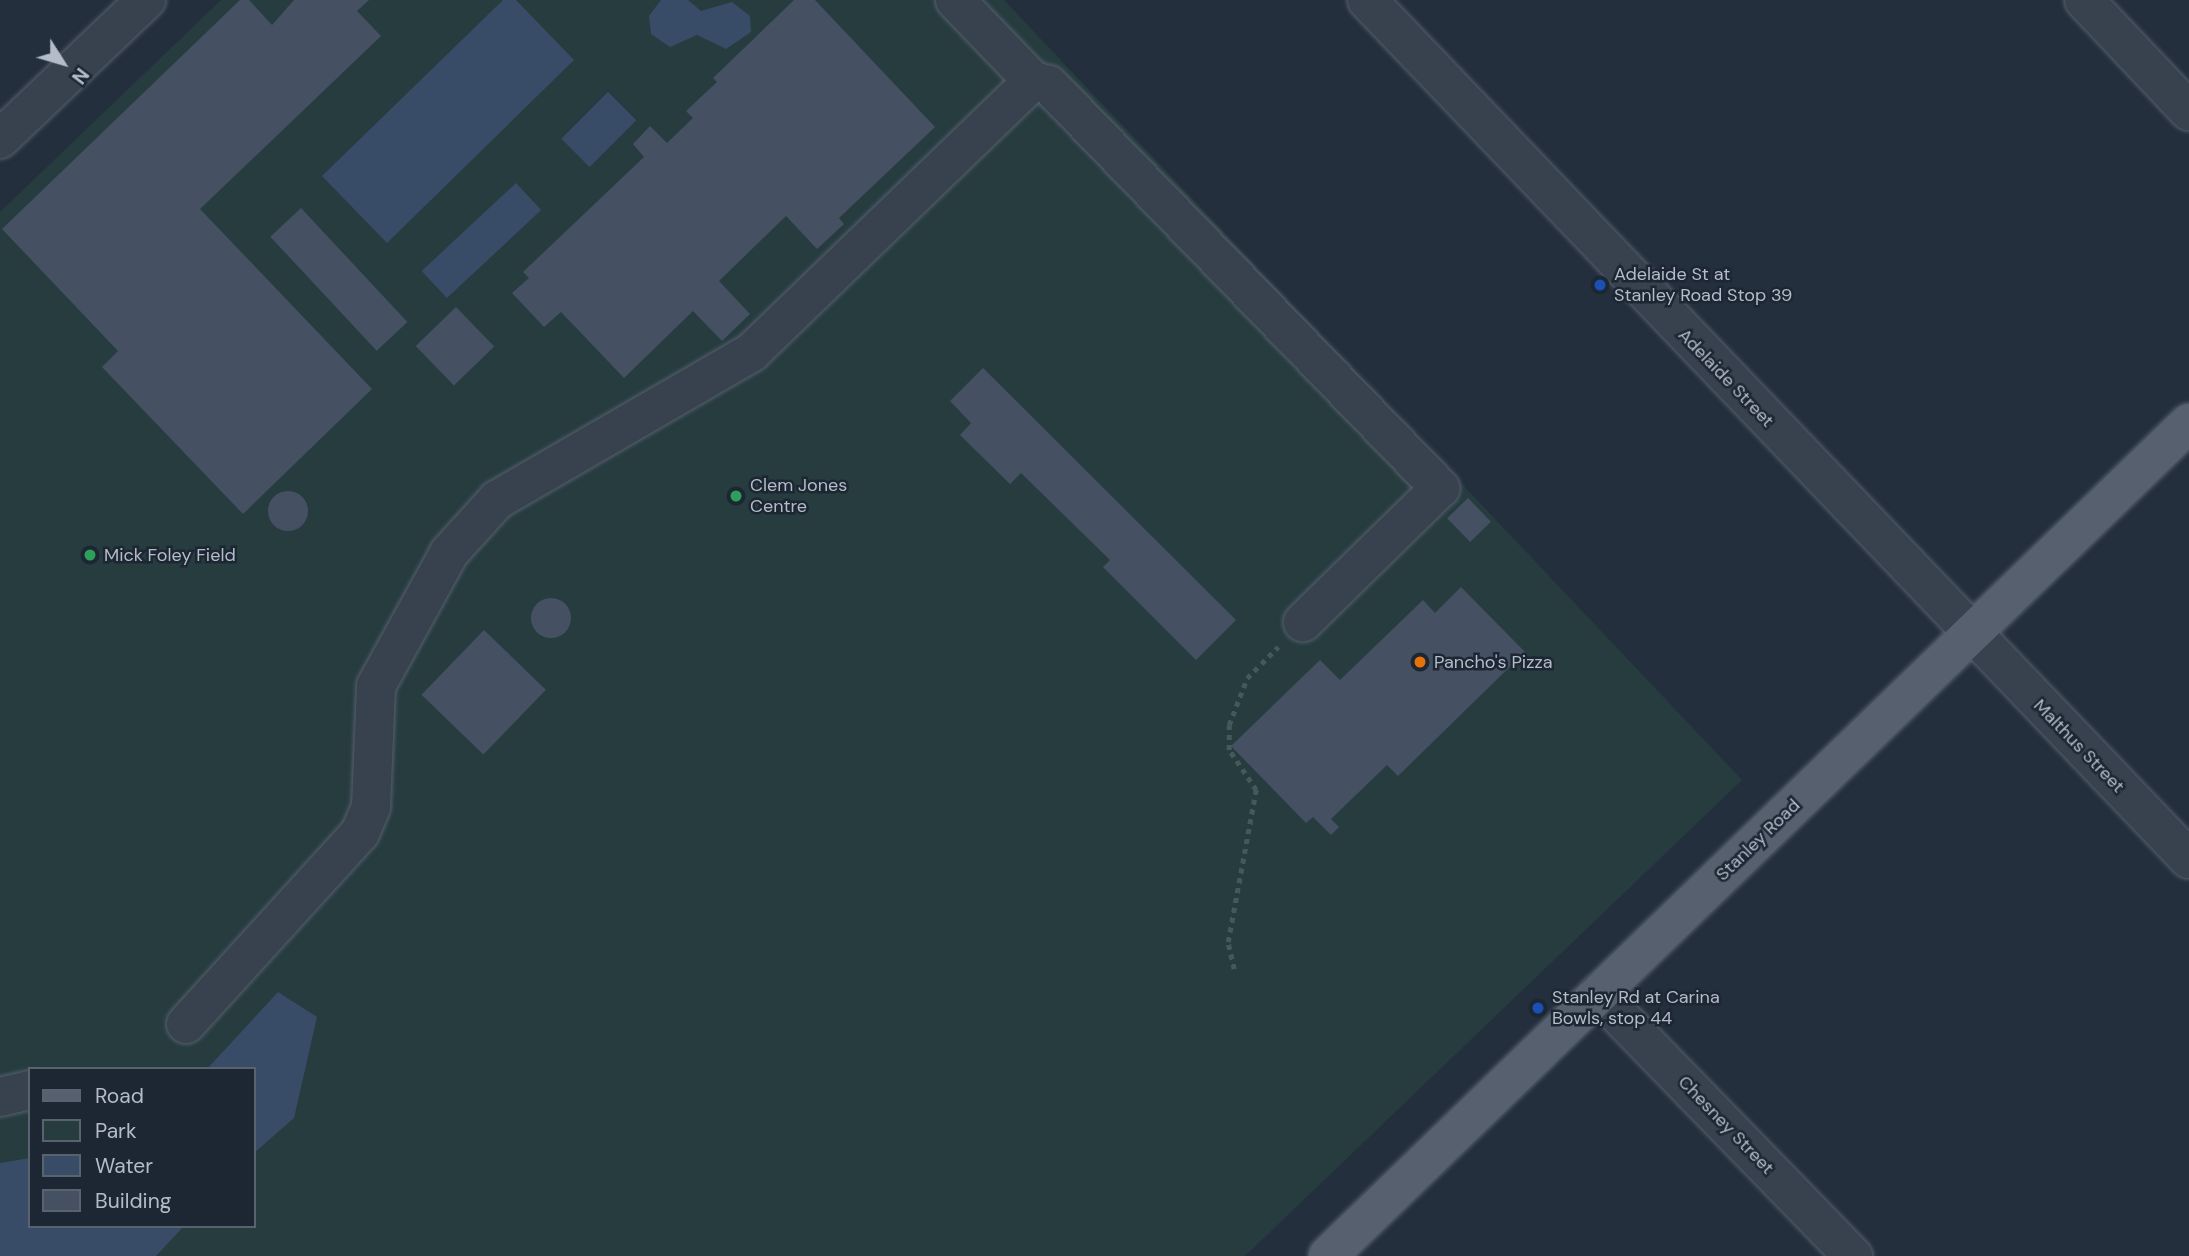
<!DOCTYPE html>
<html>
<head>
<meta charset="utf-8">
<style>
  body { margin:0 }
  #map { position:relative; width:2189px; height:1256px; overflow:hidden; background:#242f3e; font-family:"DM Sans",sans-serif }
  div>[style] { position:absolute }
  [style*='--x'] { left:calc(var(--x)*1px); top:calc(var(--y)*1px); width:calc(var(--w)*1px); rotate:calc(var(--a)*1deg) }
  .green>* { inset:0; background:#263c3f }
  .water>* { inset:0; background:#394c67; transform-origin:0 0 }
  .building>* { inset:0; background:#455162; transform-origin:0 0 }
  .round { border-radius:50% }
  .path>* { height:4.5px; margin-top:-2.25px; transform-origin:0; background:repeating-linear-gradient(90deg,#44595c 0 5px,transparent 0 10px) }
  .roads { filter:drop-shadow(0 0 2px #565f6c) drop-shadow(0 0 2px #565f6c) }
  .minor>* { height:38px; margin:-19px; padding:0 19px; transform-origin:19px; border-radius:19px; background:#38414e }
  .major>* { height:38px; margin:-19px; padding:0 19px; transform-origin:19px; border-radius:19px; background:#56606e }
  .dots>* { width:19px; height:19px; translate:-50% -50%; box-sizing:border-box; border:4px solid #1d2633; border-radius:50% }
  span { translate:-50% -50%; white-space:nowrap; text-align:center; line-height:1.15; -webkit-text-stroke:5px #1d2633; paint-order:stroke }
  .poi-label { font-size:18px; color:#b4bcc9 }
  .left { translate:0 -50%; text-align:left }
  .street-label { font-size:18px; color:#b4bcc9 }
  .legend { position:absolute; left:28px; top:1067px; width:228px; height:161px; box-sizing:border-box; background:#1d2633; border:2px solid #59626f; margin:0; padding:9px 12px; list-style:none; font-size:21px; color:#b4bcc9 }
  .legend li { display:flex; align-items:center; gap:14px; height:35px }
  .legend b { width:35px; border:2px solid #59626f }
  .north { position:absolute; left:28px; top:28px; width:70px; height:70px; -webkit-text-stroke:5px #1d2633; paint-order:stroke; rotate:127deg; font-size:19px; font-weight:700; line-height:28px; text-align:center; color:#b4bcc9 }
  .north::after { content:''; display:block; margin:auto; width:24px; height:32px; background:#b4bcc9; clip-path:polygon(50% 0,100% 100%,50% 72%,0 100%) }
</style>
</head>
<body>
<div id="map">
  <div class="green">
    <div style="clip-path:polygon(evenodd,221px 0,1004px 0,1742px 780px,1245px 1256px,0 1256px,0 212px,221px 0,30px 1069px,254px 1069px,254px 1226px,30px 1226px,30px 1069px)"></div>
  </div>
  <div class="water">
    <div style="clip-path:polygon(503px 0,516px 0,574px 60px,387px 243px,322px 176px)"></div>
    <div style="clip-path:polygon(661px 0,688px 0,701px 11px,732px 2px,750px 16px,751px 32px,726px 49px,697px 35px,670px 47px,651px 34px,649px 16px)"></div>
    <div style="left:608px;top:92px;width:40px;height:66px;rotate:45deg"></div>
    <div style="left:516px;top:183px;width:37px;height:129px;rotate:47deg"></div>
    <div style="clip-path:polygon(278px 992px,317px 1017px,294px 1118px,254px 1153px,254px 1069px,207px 1069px)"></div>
    <div style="clip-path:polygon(30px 1158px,30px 1226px,184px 1226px,156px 1256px,0 1256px,0 1163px)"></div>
  </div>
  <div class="building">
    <div style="clip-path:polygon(240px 0,249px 0,272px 25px,294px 0,369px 0,357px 11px,381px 36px,200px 209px,372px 389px,243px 514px,102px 367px,118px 351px,2px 229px)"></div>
    <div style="clip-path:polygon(794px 0,815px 0,935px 127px,839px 218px,844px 224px,817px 249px,786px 216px,719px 281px,750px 314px,722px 341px,693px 311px,624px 378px,561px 312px,544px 327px,512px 293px,529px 278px,523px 272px,644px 157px,633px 144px,650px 126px,667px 143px,693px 118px,686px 111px,717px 82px,713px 78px)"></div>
    <div style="left:301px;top:208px;width:156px;height:42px;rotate:47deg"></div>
    <div style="left:456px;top:307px;width:55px;height:56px;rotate:46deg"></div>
    <div style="clip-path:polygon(983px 368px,1236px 620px,1196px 660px,1103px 567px,1110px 560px,1021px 473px,1010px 484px,960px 435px,971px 423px,950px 401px)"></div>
    <div class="round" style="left:268px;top:491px;width:40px;height:40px"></div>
    <div style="left:1468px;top:498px;width:33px;height:29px;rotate:46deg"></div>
    <div style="clip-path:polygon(1461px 587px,1525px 652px,1398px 776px,1387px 765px,1331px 819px,1339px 827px,1331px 835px,1313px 817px,1306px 823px,1231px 746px,1320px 660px,1340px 680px,1423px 600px,1435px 613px)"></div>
    <div class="round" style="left:531px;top:598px;width:40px;height:40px"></div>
    <div style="left:484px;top:630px;width:86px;height:90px;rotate:44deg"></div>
  </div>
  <div class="path">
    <div style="--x:1234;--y:969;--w:28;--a:-103"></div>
    <div style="--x:1228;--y:942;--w:155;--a:-79.6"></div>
    <div style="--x:1256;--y:790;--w:48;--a:-124"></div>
    <div style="--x:1229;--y:750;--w:25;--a:-90"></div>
    <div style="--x:1229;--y:725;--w:50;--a:-69"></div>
    <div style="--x:1247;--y:678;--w:44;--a:-45"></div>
  </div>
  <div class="roads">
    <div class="minor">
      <div style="--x:955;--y:0;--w:112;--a:46.1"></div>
      <div style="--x:1033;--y:81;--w:16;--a:14"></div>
      <div style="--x:1049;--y:85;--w:562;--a:45.87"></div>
      <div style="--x:1440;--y:488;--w:192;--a:135.6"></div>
      <div style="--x:1367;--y:0;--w:1189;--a:46.26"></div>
      <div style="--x:2084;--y:0;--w:153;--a:46.6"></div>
      <div style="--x:0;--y:139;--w:202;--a:-43.6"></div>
      <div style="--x:1598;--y:994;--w:366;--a:45.8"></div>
      <div style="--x:186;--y:1024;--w:258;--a:-47.7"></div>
      <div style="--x:360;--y:833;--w:28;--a:-67"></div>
      <div style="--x:371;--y:807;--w:121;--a:-87.6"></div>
      <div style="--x:376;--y:686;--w:152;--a:-61.2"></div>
      <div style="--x:449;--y:553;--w:72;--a:-47.8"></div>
      <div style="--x:497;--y:500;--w:295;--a:-30.1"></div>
      <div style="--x:752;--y:352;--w:390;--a:-44"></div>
      <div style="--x:0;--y:1097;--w:31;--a:-13"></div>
    </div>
    <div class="major">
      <div style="--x:1328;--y:1256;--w:1198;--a:-44.05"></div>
    </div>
  </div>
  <div class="dots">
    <div style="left:1600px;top:285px;background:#1a4fb4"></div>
    <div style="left:736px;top:496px;background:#2e9e5b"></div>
    <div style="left:90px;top:555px;background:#2e9e5b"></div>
    <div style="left:1420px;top:662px;background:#e8710a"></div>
    <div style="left:1538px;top:1008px;background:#1a4fb4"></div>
  </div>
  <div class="poi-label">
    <span class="left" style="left:1614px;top:285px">Adelaide St at<br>Stanley Road Stop 39</span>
    <span class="left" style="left:750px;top:496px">Clem Jones<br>Centre</span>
    <span class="left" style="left:104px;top:555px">Mick Foley Field</span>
    <span class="left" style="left:1434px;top:662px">Pancho's Pizza</span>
    <span class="left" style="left:1552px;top:1008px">Stanley Rd at Carina<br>Bowls, stop 44</span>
  </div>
  <div class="street-label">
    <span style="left:1726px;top:378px;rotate:46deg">Adelaide Street</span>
    <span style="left:2079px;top:746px;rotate:46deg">Malthus Street</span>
    <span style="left:1758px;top:840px;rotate:-44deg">Stanley Road</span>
    <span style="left:1726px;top:1125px;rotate:46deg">Chesney Street</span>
  </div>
  <ul class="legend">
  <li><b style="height:9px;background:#56606e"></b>Road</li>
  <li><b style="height:19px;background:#263c3f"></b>Park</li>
  <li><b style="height:19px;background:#394c67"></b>Water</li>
  <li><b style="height:19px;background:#455162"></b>Building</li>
  </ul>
  <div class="north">N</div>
</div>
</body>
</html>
